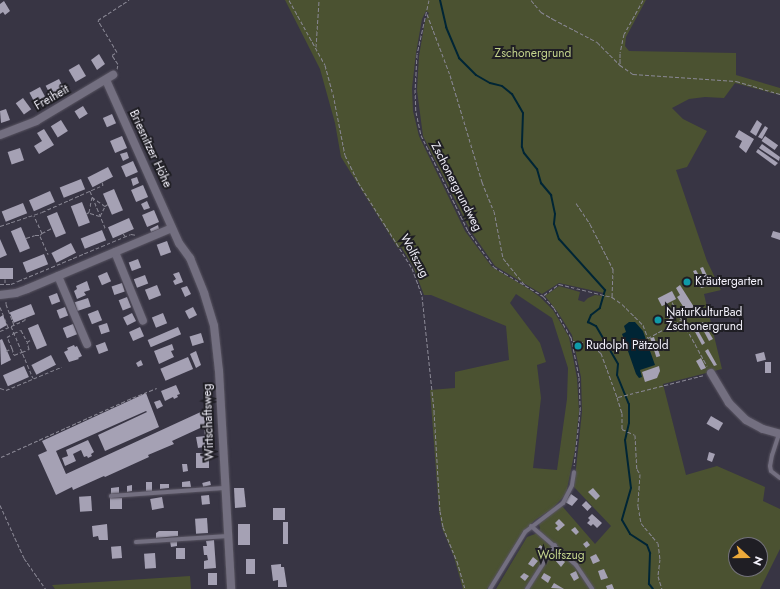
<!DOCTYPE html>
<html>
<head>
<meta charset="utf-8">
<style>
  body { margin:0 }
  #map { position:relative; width:780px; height:589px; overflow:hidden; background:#383544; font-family:Jost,sans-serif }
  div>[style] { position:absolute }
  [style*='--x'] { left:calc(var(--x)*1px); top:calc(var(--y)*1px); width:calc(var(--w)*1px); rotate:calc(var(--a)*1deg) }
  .green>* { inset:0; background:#4b5231 }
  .water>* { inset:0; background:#002535 }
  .stream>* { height:2px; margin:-1px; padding:0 1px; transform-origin:1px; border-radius:1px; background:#002535 }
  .building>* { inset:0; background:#a5a1b4; transform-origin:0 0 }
  .path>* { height:1px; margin-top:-0.5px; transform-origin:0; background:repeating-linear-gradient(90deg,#898794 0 4px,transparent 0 6px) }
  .roads { filter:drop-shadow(0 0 1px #575360) drop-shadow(0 0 1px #575360) }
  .service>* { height:4px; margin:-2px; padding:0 2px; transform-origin:2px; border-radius:2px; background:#736f80 }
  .minor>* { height:8px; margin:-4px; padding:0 4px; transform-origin:4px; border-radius:4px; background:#736f80 }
  .dots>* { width:11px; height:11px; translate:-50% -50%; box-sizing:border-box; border:2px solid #1f1e24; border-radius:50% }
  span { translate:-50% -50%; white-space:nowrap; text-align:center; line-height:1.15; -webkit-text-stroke:4px #1f1e24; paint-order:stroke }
  .park-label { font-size:12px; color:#c2d28b }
  .street-label { font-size:12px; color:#f2f0fa }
  .poi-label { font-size:12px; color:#f2f0fa }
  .left { translate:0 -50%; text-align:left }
  .north { position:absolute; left:728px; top:537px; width:40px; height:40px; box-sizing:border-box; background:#1f1e24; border:1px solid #73727a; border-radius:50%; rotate:111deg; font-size:11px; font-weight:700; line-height:16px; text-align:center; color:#f2f0fa }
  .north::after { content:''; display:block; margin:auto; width:14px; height:18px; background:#eca93a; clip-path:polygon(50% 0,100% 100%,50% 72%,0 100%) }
</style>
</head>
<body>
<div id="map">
  <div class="green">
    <div style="clip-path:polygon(evenodd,285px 0,646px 0,626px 37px,625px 46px,629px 51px,736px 53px,736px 75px,780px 88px,780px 95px,735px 83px,724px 98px,705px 97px,689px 99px,672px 108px,683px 119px,707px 131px,687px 167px,676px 170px,707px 261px,721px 290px,704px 294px,722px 369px,663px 384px,686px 475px,717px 466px,765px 487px,763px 501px,780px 509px,780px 549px,760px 589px,496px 589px,527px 537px,535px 534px,540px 529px,539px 523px,562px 506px,595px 544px,611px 526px,574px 487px,582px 412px,581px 377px,572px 335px,557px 311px,545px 296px,559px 286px,580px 292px,578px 300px,584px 302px,588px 298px,595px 295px,603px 296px,604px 293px,559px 283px,542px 294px,495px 266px,470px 230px,423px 136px,417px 90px,419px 56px,425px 21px,429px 13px,426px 11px,422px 19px,416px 53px,412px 88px,413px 111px,419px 136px,465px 231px,492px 267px,529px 289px,540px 297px,553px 310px,569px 337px,577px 378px,579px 411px,575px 450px,566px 494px,552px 509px,535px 520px,523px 532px,498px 575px,487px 589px,463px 589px,454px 557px,442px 528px,439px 511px,430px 390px,455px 388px,455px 372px,509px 360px,506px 326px,431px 295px,424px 295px,413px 266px,401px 247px,398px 248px,341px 157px,335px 123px,320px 69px,285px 0,516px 294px,552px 318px,568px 368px,567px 399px,557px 470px,533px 468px,541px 398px,537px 365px,546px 362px,540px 343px,510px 303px,516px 294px,285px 0,736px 545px,760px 545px,760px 569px,736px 569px,736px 545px)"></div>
    <div style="clip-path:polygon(190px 576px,191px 589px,55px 589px,52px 585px)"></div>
  </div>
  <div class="water">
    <div style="clip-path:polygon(629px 322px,635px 322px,643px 331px,655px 365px,640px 370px,642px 377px,639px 378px,636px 374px,622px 334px,626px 332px,624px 326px)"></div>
  </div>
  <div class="stream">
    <div style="--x:440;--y:0;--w:28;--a:77"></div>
    <div style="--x:446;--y:27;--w:34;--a:67"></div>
    <div style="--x:459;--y:58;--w:24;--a:45"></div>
    <div style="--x:476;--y:75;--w:16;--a:30"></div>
    <div style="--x:490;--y:83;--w:12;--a:14"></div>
    <div style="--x:502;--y:86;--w:13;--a:39"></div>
    <div style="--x:512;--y:94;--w:14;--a:60"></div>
    <div style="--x:519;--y:106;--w:8;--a:60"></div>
    <div style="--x:523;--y:113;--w:34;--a:92"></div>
    <div style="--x:522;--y:147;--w:6;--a:72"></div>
    <div style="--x:524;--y:153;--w:21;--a:51"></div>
    <div style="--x:537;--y:169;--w:15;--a:74"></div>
    <div style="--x:541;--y:183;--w:16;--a:50"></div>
    <div style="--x:551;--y:195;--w:19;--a:78"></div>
    <div style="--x:555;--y:214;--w:10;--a:96"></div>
    <div style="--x:554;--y:224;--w:16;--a:72"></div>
    <div style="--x:559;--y:239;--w:69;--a:48"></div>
    <div style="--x:605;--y:290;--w:19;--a:106"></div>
    <div style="--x:600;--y:308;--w:11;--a:142"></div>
    <div style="--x:591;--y:315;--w:8;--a:113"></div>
    <div style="--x:588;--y:322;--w:9;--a:27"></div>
    <div style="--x:596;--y:326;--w:44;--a:59.9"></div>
    <div style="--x:618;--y:364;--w:11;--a:95"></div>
    <div style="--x:617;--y:375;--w:31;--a:68"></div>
    <div style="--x:629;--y:404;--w:19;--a:90"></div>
    <div style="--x:629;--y:423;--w:17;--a:103"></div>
    <div style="--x:625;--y:440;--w:48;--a:82.9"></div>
    <div style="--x:631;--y:488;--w:33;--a:106"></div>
    <div style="--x:622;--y:520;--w:16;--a:60"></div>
    <div style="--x:630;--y:534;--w:20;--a:33"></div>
    <div style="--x:647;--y:545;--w:9;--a:69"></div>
    <div style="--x:650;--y:553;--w:31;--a:92"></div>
    <div style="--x:649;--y:584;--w:6;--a:51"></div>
  </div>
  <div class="building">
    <div style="clip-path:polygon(4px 1px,10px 11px,5px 15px,3px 12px,0 14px,0 4px)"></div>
    <div style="clip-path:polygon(99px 54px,105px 64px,97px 70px,91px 60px)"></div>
    <div style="left:79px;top:64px;width:14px;height:12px;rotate:60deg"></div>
    <div style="left:59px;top:79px;width:11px;height:15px;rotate:63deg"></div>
    <div style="left:40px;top:87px;width:15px;height:12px;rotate:62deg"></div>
    <div style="left:23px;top:98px;width:14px;height:9px;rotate:54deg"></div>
    <div style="left:83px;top:106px;width:9px;height:10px;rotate:58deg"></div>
    <div style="clip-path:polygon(6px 109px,10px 120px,1px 123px,0 111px)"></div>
    <div style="left:112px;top:114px;width:10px;height:10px;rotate:66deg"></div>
    <div style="left:61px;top:120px;width:13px;height:12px;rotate:58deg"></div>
    <div style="clip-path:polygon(757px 120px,762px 124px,756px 136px,750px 132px)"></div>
    <div style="clip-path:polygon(765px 126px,768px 128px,762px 139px,758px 137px)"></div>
    <div style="clip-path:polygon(44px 129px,54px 145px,39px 154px,34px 146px,42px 141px,37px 133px)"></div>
    <div style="clip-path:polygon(739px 130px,754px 139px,746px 153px,739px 147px,742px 141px,735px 137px)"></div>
    <div style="left:122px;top:136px;width:13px;height:13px;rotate:67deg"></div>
    <div style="left:765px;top:136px;width:16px;height:6px;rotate:35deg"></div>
    <div style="clip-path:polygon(762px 144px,780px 157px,779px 161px,759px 148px)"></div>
    <div style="left:20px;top:148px;width:13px;height:13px;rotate:72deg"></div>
    <div style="clip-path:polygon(758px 149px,778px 163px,775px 166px,756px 152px)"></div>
    <div style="clip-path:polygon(127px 152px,129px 158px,123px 161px,120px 154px)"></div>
    <div style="left:133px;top:161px;width:12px;height:13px;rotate:66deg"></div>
    <div style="left:108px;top:167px;width:11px;height:23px;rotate:63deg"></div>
    <div style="clip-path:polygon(137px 177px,139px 183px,133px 186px,131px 179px)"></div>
    <div style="left:81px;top:179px;width:11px;height:23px;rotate:68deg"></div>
    <div style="left:143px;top:185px;width:13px;height:13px;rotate:67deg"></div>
    <div style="left:114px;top:189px;width:23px;height:12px;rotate:67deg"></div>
    <div style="left:50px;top:191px;width:12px;height:23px;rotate:66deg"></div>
    <div style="clip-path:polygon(147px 201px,150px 208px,144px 210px,141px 204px)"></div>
    <div style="left:82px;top:202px;width:22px;height:12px;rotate:69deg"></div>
    <div style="left:23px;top:203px;width:11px;height:23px;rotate:68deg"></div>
    <div style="left:154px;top:210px;width:13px;height:13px;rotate:67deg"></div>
    <div style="left:57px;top:212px;width:23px;height:11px;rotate:67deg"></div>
    <div style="left:129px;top:218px;width:12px;height:23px;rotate:66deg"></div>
    <div style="clip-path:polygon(158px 225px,159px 229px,151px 232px,150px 229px)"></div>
    <div style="left:21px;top:227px;width:23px;height:11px;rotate:67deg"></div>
    <div style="left:102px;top:230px;width:11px;height:23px;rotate:68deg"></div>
    <div style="clip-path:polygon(773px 231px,780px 233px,780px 240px,771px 237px)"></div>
    <div style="clip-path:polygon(0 239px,7px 255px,0 258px)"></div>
    <div style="left:167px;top:241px;width:12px;height:11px;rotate:70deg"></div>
    <div style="left:71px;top:243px;width:11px;height:22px;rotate:63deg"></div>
    <div style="left:44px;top:254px;width:11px;height:23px;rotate:68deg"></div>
    <div style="left:138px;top:259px;width:9px;height:10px;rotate:69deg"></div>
    <div style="clip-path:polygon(703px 267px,711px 284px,707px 285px,700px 268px)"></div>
    <div style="left:13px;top:268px;width:11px;height:13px;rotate:90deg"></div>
    <div style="clip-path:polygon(696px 270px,705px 287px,701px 288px,693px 271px)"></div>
    <div style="left:107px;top:272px;width:10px;height:10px;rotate:66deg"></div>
    <div style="clip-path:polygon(179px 272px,183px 282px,175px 285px,173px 281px,176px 279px,173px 274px)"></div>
    <div style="left:145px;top:275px;width:9px;height:12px;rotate:69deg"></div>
    <div style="clip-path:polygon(87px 281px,90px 290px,84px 292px,86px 295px,77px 299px,74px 291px,77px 289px,76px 286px)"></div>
    <div style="left:122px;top:283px;width:9px;height:11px;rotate:72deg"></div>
    <div style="left:157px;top:285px;width:11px;height:13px;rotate:68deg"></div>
    <div style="clip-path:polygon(680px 285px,694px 307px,686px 311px,677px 297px,680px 295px,676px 288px)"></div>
    <div style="clip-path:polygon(187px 286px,191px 294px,185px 297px,181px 288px)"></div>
    <div style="left:672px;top:291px;width:9px;height:16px;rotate:63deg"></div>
    <div style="left:57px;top:293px;width:9px;height:9px;rotate:69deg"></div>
    <div style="left:127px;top:297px;width:11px;height:9px;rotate:68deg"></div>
    <div style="left:88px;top:298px;width:9px;height:14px;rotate:72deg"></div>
    <div style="left:31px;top:304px;width:11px;height:23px;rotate:68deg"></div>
    <div style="left:65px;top:307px;width:9px;height:9px;rotate:69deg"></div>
    <div style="left:193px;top:307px;width:9px;height:9px;rotate:63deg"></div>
    <div style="left:98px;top:310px;width:11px;height:11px;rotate:68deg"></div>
    <div style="left:132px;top:313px;width:9px;height:10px;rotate:63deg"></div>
    <div style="left:163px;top:313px;width:11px;height:12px;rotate:68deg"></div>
    <div style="clip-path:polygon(674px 313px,677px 317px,671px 321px,667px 316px)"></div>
    <div style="clip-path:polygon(3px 315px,7px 325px,0 329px,0 317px)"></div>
    <div style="clip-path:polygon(703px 322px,713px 339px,709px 341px,700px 324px)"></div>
    <div style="left:107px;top:323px;width:9px;height:9px;rotate:72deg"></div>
    <div style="left:38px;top:324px;width:23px;height:11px;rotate:67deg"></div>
    <div style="left:73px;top:324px;width:11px;height:11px;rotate:68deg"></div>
    <div style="left:140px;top:327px;width:10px;height:12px;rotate:66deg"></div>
    <div style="left:178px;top:327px;width:8px;height:33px;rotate:67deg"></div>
    <div style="clip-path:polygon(696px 327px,705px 343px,702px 345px,693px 328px)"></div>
    <div style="left:201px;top:333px;width:10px;height:12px;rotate:73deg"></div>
    <div style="left:654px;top:337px;width:20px;height:4px;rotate:72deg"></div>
    <div style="clip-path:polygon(2px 339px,11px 360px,1px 365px,0 340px)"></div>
    <div style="left:105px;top:342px;width:9px;height:10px;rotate:69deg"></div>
    <div style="clip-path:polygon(172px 344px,174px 350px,171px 351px,174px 357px,159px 364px,154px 351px)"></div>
    <div style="clip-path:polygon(74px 345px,75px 347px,77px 346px,82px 356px,78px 358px,79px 359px,69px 362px,64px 352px,68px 350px,67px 348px)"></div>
    <div style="clip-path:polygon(708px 349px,717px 365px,714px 366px,705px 351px)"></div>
    <div style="clip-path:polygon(196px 351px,201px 365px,196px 368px,190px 354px)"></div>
    <div style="left:764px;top:352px;width:8px;height:9px;rotate:76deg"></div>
    <div style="left:51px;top:355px;width:11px;height:22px;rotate:63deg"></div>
    <div style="left:188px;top:357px;width:13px;height:30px;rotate:67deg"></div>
    <div style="clip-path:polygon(701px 358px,706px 368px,701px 370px,696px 361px)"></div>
    <div style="clip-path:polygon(141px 360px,143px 365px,138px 367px,136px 363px)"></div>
    <div style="left:765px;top:362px;width:6px;height:11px"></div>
    <div style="left:24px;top:366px;width:12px;height:23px;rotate:66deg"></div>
    <div style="clip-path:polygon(659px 366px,660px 371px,657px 378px,645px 382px,642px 372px)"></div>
    <div style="clip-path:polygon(176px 385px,180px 394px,177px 395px,178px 397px,174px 399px,173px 397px,165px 401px,161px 391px)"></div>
    <div style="clip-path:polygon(146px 393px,159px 427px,105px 451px,98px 435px,147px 412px,146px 411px,56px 451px,66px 474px,205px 410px,211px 423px,172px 441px,174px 444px,148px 455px,149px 457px,105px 477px,104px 476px,73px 490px,72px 487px,56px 495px,38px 455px,47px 451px,42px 441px)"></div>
    <div style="clip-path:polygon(160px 400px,163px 406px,157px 409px,154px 402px)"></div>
    <div style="left:711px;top:416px;width:14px;height:9px;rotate:30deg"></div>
    <div style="clip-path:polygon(211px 429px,212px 435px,208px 436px,210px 446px,198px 448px,196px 437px,205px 436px,204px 430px)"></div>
    <div style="clip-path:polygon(88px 440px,94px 452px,91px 454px,92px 456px,88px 458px,87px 456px,84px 457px,81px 450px,73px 454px,76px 461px,65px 466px,62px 458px,68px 456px,66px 450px)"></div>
    <div style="clip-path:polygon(709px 452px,715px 454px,712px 462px,707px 460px)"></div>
    <div style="left:209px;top:453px;width:15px;height:13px;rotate:90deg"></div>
    <div style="clip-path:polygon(182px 464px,187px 464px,188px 471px,183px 472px)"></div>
    <div style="clip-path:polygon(190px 481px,191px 487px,182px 487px,182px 482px)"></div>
    <div style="left:210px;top:481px;width:4px;height:8px;rotate:76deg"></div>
    <div style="left:152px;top:482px;width:9px;height:6px;rotate:90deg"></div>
    <div style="clip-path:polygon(160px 484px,169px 484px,169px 488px,160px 489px)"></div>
    <div style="clip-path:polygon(132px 485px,132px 491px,127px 492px,127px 486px)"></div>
    <div style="clip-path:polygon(119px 487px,119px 493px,111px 494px,111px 488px)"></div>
    <div style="clip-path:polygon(234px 488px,244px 488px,246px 507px,235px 508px)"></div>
    <div style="clip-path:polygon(593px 488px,600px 496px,596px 500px,588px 492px)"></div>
    <div style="clip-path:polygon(571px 494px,578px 499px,572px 506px,565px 502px)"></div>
    <div style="left:209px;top:495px;width:9px;height:8px;rotate:84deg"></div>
    <div style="left:91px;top:496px;width:15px;height:12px;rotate:86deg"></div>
    <div style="left:162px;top:497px;width:11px;height:12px;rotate:80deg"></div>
    <div style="left:110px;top:498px;width:12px;height:11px"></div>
    <div style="left:586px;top:501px;width:8px;height:6px;rotate:45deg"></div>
    <div style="left:273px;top:508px;width:12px;height:12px"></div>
    <div style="clip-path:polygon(592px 514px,602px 523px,597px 528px,593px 524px,591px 526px,587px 523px,590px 520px,588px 518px)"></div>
    <div style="left:207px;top:518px;width:15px;height:12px;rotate:86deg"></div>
    <div style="clip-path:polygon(559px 519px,565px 525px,558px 531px,555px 528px,558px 526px,555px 523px)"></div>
    <div style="left:283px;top:522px;width:5px;height:22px"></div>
    <div style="clip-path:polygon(107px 524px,108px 540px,99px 540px,98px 536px,93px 537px,92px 526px)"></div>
    <div style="left:238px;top:524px;width:12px;height:21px"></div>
    <div style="clip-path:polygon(575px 527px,579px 532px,576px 535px,571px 530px)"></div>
    <div style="clip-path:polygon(159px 531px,178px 531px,178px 536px,156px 538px,156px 533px)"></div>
    <div style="clip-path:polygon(177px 540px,177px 546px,171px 547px,170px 541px)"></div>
    <div style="clip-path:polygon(214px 540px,216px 568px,204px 569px,204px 561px,208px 560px,207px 555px,204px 555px,203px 546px,207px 546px,206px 541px)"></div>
    <div style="left:587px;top:541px;width:5px;height:5px;rotate:53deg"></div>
    <div style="clip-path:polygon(540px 545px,546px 549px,543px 555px,536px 551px)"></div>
    <div style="left:121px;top:546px;width:12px;height:10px;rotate:85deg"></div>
    <div style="left:176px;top:548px;width:9px;height:11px"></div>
    <div style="left:155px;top:553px;width:15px;height:11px;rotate:86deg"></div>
    <div style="clip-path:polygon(596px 554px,600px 561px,593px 564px,590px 557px)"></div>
    <div style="clip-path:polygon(559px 556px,565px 562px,561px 567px,555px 560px)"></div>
    <div style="clip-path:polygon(533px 557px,538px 561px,533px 567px,528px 564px)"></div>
    <div style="left:246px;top:559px;width:9px;height:15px"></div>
    <div style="clip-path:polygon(281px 564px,281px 567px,284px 567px,287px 587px,278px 587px,278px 580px,273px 581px,271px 565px)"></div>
    <div style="clip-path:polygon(604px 569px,608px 578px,601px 580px,598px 571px)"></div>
    <div style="clip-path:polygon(576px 571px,579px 578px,574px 581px,570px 574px)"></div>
    <div style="left:208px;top:573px;width:9px;height:12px"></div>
    <div style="clip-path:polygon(524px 573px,529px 576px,525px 581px,520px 577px)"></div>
    <div style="clip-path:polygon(544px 573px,551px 577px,548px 583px,541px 578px)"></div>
    <div style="clip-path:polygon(554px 583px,564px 589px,551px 588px)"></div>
    <div style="clip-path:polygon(612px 584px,614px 589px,607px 589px,606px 586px)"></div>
  </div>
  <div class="path">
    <div style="--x:289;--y:0;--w:74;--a:61"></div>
    <div style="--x:325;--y:65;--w:30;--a:75"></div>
    <div style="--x:333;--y:94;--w:62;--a:78.9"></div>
    <div style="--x:345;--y:155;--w:30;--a:64"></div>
    <div style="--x:358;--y:182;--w:102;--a:57.9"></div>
    <div style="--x:412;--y:268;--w:30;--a:70"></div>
    <div style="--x:422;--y:296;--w:116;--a:84"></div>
    <div style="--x:434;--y:411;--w:100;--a:86.6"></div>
    <div style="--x:440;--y:511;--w:16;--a:79"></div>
    <div style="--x:443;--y:527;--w:37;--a:68"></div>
    <div style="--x:457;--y:561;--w:29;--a:74"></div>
    <div style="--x:429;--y:0;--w:55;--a:102.5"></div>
    <div style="--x:417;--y:54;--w:35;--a:93"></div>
    <div style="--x:415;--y:89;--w:23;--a:88"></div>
    <div style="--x:416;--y:112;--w:24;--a:78"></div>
    <div style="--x:421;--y:135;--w:107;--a:63.9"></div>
    <div style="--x:468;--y:231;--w:44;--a:54.2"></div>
    <div style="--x:494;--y:267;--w:57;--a:30.6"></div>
    <div style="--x:543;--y:296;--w:16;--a:47"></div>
    <div style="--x:554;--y:308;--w:34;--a:60"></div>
    <div style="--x:571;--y:337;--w:41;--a:78.7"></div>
    <div style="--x:579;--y:377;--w:34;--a:88"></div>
    <div style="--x:580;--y:411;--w:55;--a:96.2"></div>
    <div style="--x:531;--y:0;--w:16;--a:50"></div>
    <div style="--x:541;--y:12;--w:14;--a:30"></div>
    <div style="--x:553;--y:19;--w:50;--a:27.6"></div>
    <div style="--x:597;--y:42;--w:33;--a:45"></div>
    <div style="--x:643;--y:0;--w:39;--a:119"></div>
    <div style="--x:624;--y:34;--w:19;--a:102"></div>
    <div style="--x:620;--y:53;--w:12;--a:90"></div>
    <div style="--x:620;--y:65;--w:16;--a:35"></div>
    <div style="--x:633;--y:74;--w:103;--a:3.9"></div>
    <div style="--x:736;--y:81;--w:46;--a:16.5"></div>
    <div style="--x:427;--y:14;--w:65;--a:69.3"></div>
    <div style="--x:450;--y:75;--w:112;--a:73.3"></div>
    <div style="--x:482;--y:182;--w:31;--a:68"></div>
    <div style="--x:494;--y:211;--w:48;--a:79.2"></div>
    <div style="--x:503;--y:258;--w:35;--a:51"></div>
    <div style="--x:316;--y:47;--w:47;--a:-86.3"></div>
    <div style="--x:117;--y:69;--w:5;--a:-79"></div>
    <div style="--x:118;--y:64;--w:11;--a:-124"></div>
    <div style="--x:112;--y:55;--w:6;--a:-31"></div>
    <div style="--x:117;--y:52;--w:37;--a:-121"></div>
    <div style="--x:98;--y:20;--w:37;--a:-33"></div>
    <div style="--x:90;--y:191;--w:42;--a:67.7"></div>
    <div style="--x:576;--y:203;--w:25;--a:56"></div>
    <div style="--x:590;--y:224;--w:51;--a:62.9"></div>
    <div style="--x:613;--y:269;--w:28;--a:92"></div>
    <div style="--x:90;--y:213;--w:10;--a:17"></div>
    <div style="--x:100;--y:216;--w:11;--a:-63"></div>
    <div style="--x:105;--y:206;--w:4;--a:-34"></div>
    <div style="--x:86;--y:214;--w:4;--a:-34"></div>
    <div style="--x:89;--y:212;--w:15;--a:-79"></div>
    <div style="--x:92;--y:197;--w:16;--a:35"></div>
    <div style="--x:0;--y:226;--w:44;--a:-18.4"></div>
    <div style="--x:42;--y:212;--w:67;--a:-23.9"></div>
    <div style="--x:103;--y:185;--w:3;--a:-108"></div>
    <div style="--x:42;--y:233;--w:11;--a:-27"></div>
    <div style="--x:123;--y:233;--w:4;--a:56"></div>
    <div style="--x:40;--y:236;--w:20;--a:66"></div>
    <div style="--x:26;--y:238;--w:9;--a:-18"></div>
    <div style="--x:35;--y:235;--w:5;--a:0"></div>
    <div style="--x:40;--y:235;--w:3;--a:-45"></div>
    <div style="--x:42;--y:233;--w:19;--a:-115"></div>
    <div style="--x:5;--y:279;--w:4;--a:90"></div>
    <div style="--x:0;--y:284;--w:11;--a:0"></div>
    <div style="--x:11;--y:284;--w:8;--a:-23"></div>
    <div style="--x:18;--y:281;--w:122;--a:-22.6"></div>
    <div style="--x:131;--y:234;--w:6;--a:9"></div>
    <div style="--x:544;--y:295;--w:19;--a:-36"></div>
    <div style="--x:559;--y:284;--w:55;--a:13.8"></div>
    <div style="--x:612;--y:297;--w:12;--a:35"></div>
    <div style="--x:622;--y:304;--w:30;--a:45"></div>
    <div style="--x:643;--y:325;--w:14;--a:69"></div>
    <div style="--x:648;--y:338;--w:38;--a:-29"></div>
    <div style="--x:6;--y:301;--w:3;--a:90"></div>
    <div style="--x:6;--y:304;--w:22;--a:69"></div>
    <div style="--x:672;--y:302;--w:73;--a:61.3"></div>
    <div style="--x:0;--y:307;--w:22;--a:68"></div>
    <div style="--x:11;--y:326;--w:56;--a:67.1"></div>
    <div style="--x:0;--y:331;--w:27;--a:-24"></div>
    <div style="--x:25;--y:320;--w:2;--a:-90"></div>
    <div style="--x:573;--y:341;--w:16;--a:7"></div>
    <div style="--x:589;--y:343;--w:16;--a:40"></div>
    <div style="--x:601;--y:353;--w:47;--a:70"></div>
    <div style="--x:617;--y:397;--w:17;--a:73"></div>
    <div style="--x:622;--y:413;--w:16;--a:90"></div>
    <div style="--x:622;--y:429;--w:14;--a:25"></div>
    <div style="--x:635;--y:435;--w:34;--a:87"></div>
    <div style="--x:637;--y:469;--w:6;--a:59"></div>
    <div style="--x:640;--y:474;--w:32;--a:94"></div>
    <div style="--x:638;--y:506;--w:17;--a:80"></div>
    <div style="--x:641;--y:523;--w:26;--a:50"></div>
    <div style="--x:658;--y:543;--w:16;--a:83"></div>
    <div style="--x:660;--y:559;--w:17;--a:97"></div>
    <div style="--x:658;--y:576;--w:14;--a:73"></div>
    <div style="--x:12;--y:348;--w:12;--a:-114"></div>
    <div style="--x:7;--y:337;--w:8;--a:-30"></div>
    <div style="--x:14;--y:333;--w:8;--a:-23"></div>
    <div style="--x:21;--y:330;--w:13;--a:63"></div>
    <div style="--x:27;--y:342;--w:6;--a:-31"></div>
    <div style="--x:6;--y:351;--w:7;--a:-27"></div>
    <div style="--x:12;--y:348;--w:7;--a:74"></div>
    <div style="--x:14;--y:355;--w:9;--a:-21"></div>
    <div style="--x:22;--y:352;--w:8;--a:-23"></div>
    <div style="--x:29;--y:349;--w:7;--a:-106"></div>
    <div style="--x:0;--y:388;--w:6;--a:18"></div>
    <div style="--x:6;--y:390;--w:60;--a:-22.7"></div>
    <div style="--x:618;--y:397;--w:89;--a:-14.3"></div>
    <div style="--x:1;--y:457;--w:138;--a:-24.3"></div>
    <div style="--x:127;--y:400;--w:32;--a:-22"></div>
    <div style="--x:0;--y:505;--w:58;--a:65.6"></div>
    <div style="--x:24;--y:558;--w:38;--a:55"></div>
  </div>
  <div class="roads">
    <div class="service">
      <div style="--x:779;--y:434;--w:22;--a:108"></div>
      <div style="--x:772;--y:455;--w:11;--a:100"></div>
      <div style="--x:770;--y:466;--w:5;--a:79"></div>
      <div style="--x:771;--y:471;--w:11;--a:38"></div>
      <div style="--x:111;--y:496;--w:113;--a:-4"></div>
      <div style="--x:531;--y:526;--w:60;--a:40.9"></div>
      <div style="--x:576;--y:565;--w:29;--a:56"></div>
      <div style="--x:136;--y:542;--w:92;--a:-3.7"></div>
      <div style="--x:490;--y:589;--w:67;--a:-58.4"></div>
      <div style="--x:525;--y:532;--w:48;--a:-37.3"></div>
      <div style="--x:563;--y:503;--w:20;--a:-63"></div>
      <div style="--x:572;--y:485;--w:13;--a:-81"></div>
      <div style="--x:527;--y:589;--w:52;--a:-57.5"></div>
    </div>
    <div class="minor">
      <div style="--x:106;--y:80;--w:179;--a:65.9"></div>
      <div style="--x:179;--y:243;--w:19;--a:54"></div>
      <div style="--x:190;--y:258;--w:38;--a:68"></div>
      <div style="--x:204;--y:293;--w:34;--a:73"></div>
      <div style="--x:214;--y:326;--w:45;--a:83.7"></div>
      <div style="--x:219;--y:371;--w:218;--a:86.8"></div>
      <div style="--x:0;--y:135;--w:39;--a:-21"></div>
      <div style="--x:36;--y:121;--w:90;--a:-30.9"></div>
      <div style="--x:115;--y:252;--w:74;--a:67.9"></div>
      <div style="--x:58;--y:276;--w:74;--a:66.9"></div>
      <div style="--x:0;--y:295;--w:16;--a:-7"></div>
      <div style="--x:16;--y:293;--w:12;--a:-20"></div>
      <div style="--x:27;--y:289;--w:157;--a:-22.8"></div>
      <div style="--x:711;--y:373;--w:35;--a:59"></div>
      <div style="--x:729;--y:403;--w:24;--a:45"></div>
      <div style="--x:746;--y:420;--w:19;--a:28"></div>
      <div style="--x:763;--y:429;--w:18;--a:16"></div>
    </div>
  </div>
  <div class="dots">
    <div style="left:687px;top:282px;background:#0f9aa8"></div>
    <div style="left:658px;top:320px;background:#0f9aa8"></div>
    <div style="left:578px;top:346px;background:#0f9aa8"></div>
  </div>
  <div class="park-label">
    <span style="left:533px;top:54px">Zschonergrund</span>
    <span style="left:561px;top:556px">Wolfszug</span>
  </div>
  <div class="street-label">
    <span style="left:52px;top:98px;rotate:-30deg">Freiheit</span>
    <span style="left:150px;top:149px;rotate:65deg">Briesnitzer Höhe</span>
    <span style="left:456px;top:187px;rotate:63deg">Zschonergrundweg</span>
    <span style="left:414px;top:256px;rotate:62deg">Wolfszug</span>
    <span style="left:209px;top:422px;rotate:-92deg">Wirtschaftsweg</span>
  </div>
  <div class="poi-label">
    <span class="left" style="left:695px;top:282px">Kräutergarten</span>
    <span class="left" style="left:666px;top:320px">NaturKulturBad<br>Zschonergrund</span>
    <span class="left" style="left:586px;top:346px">Rudolph Pätzold</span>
  </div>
  <div class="north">N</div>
</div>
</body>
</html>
